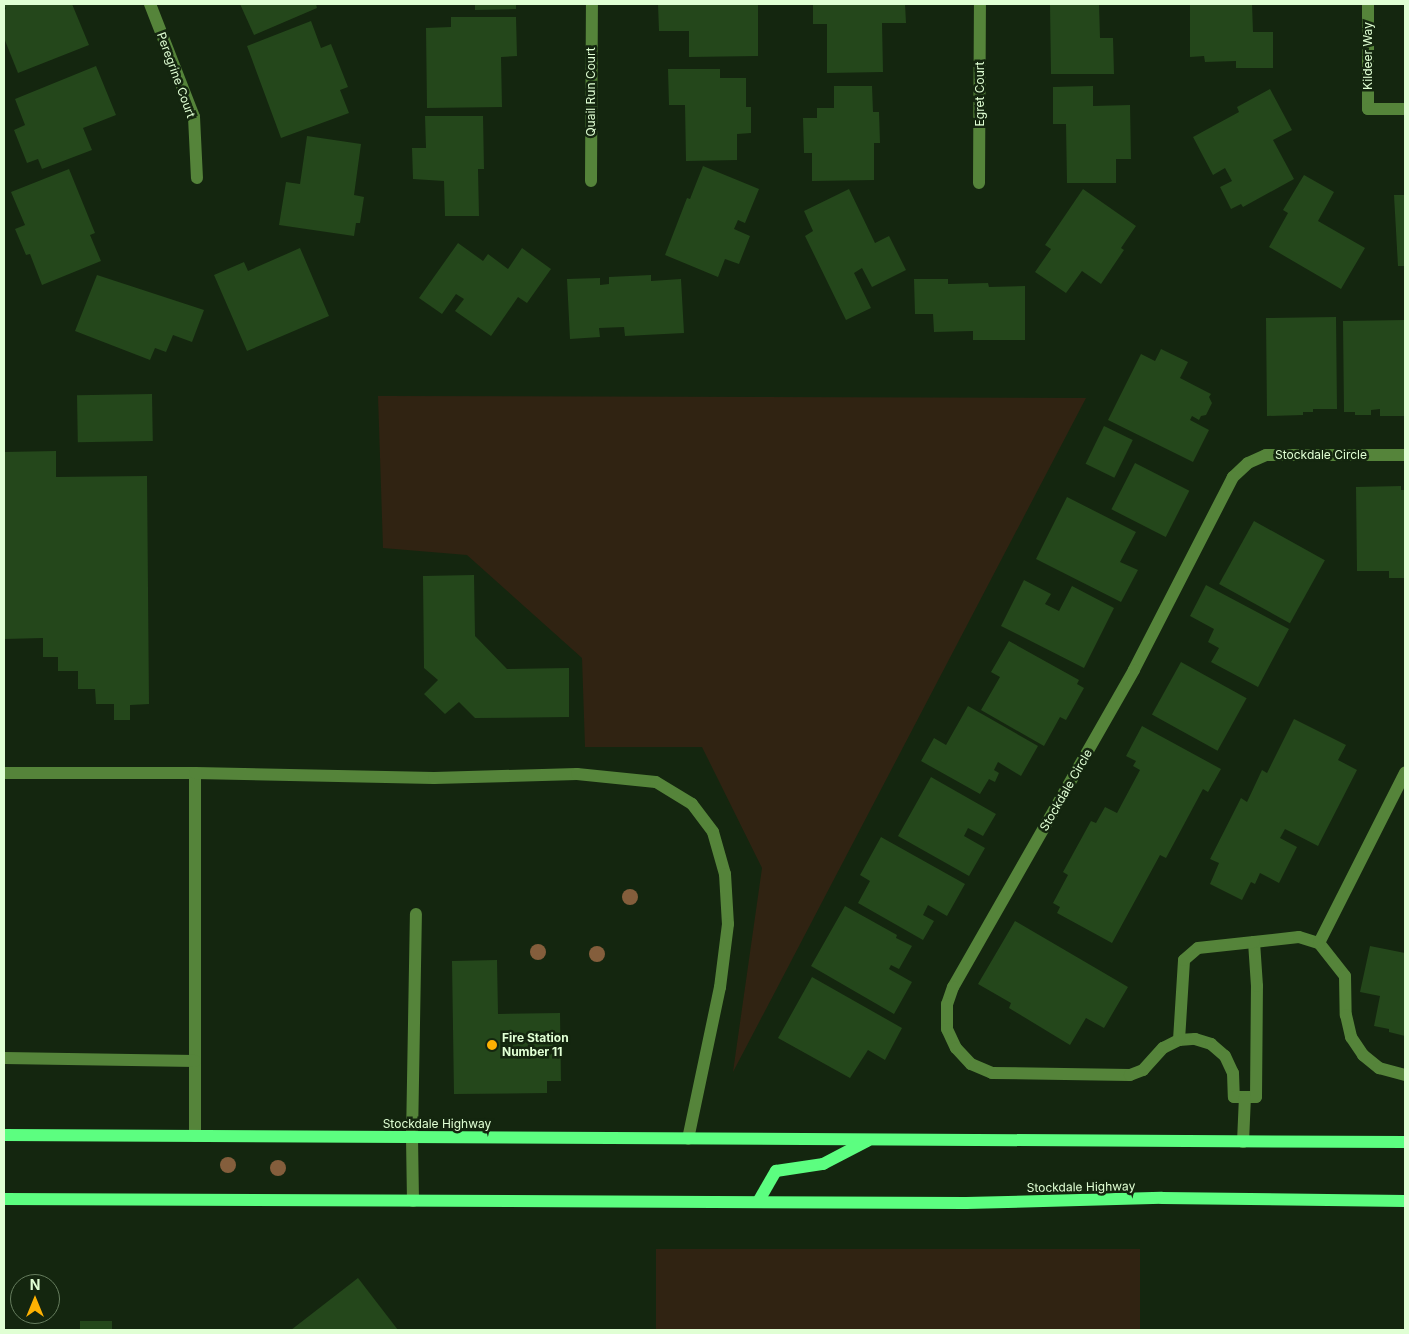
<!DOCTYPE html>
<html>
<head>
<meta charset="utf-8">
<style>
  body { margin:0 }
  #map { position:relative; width:1409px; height:1334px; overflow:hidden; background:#14260f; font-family:Inter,sans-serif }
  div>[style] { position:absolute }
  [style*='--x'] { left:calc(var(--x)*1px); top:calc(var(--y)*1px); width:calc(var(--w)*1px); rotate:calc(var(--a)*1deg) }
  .green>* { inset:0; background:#302312; transform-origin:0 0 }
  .building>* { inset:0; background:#24471b; transform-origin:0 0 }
  .minor>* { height:12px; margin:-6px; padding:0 6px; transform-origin:6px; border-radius:6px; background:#55843a }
  .major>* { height:12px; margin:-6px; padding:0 6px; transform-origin:6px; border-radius:6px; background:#5cfe80 }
  .trees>* { width:16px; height:16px; margin:-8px; border-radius:50%; background:#845e3c }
  .dots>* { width:14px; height:14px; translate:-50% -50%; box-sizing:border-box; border:2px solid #14260f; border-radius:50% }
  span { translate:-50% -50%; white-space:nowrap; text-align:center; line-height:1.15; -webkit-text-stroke:5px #14260f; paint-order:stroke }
  .street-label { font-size:12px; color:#e0ffd4 }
  .poi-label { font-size:12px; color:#e0ffd4; font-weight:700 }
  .left { translate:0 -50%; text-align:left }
  .frame { position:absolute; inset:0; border:5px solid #e0ffd4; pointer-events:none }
  .north { position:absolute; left:10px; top:1274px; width:50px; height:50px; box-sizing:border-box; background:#14260f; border:1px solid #667d5e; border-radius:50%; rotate:0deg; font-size:14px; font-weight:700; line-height:20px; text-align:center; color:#e0ffd4 }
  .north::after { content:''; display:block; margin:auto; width:18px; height:22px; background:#fdb102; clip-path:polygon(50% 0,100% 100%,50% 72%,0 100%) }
</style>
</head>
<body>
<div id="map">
  <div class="green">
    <div style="clip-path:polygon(378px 396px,1086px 398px,733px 1072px,762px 868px,702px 747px,585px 747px,582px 658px,467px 555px,383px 548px)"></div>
    <div style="left:656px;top:1249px;width:484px;height:91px"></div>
  </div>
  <div class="building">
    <div style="clip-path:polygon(4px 4px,72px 4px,89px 45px,18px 73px,4px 38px,4px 10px,6px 9px)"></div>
    <div style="clip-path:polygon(240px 4px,316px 4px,317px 8px,254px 35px)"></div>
    <div style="clip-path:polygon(475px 4px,516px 4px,516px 9px,475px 10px)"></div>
    <div style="clip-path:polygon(658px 4px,758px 4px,758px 56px,689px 57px,689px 31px,659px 31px)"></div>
    <div style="clip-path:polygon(813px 4px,905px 4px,906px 23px,882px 23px,883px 72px,827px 73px,827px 24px,813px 24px)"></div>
    <div style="clip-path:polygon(1050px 4px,1099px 4px,1100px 38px,1113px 38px,1114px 74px,1051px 74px)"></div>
    <div style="clip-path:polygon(1190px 4px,1252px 4px,1253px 32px,1273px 32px,1273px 68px,1236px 68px,1236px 61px,1205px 62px,1204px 56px,1190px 57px)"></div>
    <div style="clip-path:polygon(451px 17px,516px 17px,517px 56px,501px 57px,502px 107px,427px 108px,426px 28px,451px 27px)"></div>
    <div style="clip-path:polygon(311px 21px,321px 48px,331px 44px,348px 87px,340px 90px,349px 113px,281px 138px,247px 46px)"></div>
    <div style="clip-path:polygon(96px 66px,116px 115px,83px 128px,92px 150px,42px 169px,38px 159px,27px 163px,14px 130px,25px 125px,15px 99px)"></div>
    <div style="clip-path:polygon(668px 69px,720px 69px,720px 78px,746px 78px,746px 107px,751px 107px,751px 133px,737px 134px,737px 160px,686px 161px,685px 105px,669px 105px)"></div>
    <div style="clip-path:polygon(834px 86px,872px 86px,873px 112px,879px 112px,880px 143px,874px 143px,874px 180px,812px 181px,812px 153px,804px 153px,803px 118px,817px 118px,817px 108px,834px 108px)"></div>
    <div style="clip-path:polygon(1093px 86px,1093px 106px,1130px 105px,1131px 159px,1116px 159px,1116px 183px,1067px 183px,1066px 124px,1053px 124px,1053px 87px)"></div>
    <div style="clip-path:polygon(1270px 89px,1292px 130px,1273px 140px,1294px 179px,1243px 207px,1241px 204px,1231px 209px,1220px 187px,1232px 181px,1225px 168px,1213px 175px,1193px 137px,1239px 112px,1237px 107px)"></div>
    <div style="clip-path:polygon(425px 116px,483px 116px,484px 169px,478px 169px,479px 216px,445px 216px,444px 181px,413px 179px,412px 148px,426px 148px)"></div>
    <div style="clip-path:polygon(307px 136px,361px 144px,354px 195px,364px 197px,360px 223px,356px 223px,354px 236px,279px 225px,286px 182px,300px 184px)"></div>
    <div style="clip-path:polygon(703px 166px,759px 189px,745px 223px,738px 220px,734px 229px,750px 236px,739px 264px,725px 259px,718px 277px,665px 255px,687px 198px,690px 199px)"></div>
    <div style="clip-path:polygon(69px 169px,95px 233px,90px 235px,101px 261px,42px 285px,30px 254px,26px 255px,15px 229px,25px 225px,11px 192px)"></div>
    <div style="clip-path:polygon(1304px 175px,1334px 192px,1318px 221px,1365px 248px,1341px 289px,1269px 247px,1288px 213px,1283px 210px)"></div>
    <div style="clip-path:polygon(849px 189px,875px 243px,889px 236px,906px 270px,872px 287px,862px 268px,854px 273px,871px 308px,846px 320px,805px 236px,813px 231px,804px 211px)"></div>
    <div style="clip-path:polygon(1083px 189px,1136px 226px,1121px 248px,1124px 250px,1101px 284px,1082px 271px,1066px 293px,1035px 272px,1051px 249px,1045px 245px)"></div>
    <div style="clip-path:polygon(1394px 195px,1405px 195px,1405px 266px,1398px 266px)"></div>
    <div style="clip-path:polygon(458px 243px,483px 261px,488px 254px,508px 269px,522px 248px,551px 269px,527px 303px,518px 297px,491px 336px,455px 311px,464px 299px,456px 294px,442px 314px,419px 298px)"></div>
    <div style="clip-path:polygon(300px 248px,329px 316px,247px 351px,214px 275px,244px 262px,248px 271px)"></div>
    <div style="clip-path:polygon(97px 275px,204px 310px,192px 342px,173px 335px,166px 352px,155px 348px,150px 360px,75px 331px)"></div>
    <div style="clip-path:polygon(651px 275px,651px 281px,681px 279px,684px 333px,625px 336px,624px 327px,599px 328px,600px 337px,570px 339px,567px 279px,600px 278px,600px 285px,609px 284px,609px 277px)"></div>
    <div style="clip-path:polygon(914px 279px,948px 279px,948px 284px,988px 283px,989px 287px,1025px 286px,1025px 340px,973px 340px,973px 331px,934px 332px,933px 314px,915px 314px)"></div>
    <div style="clip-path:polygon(1336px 317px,1337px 409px,1313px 409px,1313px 412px,1303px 412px,1303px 415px,1267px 416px,1266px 318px)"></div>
    <div style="clip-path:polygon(1405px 320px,1405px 416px,1380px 416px,1380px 409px,1371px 410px,1371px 415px,1355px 415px,1355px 412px,1344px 412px,1343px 321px)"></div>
    <div style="clip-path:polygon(1161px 349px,1188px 362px,1180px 378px,1211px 394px,1209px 397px,1212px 403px,1206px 415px,1201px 416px,1199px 420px,1192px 416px,1190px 420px,1209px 430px,1193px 462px,1108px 420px,1141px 354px,1155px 361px)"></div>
    <div style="left:152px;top:394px;width:47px;height:75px;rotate:89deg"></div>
    <div style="left:1104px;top:426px;width:32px;height:42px;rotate:26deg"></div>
    <div style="clip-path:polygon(56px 451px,56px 477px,147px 476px,149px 704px,130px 705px,130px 720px,114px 720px,114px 704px,96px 704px,95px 689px,78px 689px,78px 671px,58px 671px,58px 657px,43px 657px,43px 638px,4px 639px,4px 452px)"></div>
    <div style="left:1135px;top:463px;width:61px;height:52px;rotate:27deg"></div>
    <div style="clip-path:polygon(1401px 486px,1401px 490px,1405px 490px,1405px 578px,1389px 578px,1389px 571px,1357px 571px,1356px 487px)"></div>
    <div style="clip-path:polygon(1067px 497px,1136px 532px,1120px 562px,1138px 570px,1121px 602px,1036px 559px)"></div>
    <div style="left:1254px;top:521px;width:81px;height:72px;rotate:29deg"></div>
    <div style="clip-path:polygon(474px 575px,475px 636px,507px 669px,569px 668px,569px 717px,475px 718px,459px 702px,445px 714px,424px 694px,438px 680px,424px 668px,423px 576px)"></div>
    <div style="clip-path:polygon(1024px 580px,1051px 594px,1045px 604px,1059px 611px,1072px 586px,1114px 608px,1084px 668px,1001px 626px)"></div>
    <div style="clip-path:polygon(1206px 585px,1289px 629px,1258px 687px,1211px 662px,1219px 648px,1208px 642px,1214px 629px,1190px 616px)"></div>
    <div style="clip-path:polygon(1009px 641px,1079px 680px,1077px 684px,1084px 688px,1066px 720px,1060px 717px,1044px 746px,981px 710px,1000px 677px,991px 672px)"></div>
    <div style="left:1181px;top:662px;width:75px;height:60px;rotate:29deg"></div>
    <div style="clip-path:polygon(968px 706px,1038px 746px,1021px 776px,998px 762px,994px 770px,999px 773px,995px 782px,989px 779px,980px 794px,921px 761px,934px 738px,946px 745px)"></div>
    <div style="clip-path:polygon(1294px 719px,1346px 745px,1338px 760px,1357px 770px,1318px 846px,1285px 829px,1280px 838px,1297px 847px,1279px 883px,1260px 873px,1255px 884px,1251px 882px,1242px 900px,1210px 884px,1219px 863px,1210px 859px,1241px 798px,1247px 802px,1262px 770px,1267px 773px)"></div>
    <div style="clip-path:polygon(1142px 726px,1221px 769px,1208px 792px,1203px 789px,1166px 858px,1160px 855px,1112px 943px,1057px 913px,1060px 907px,1053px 903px,1068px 875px,1063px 872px,1091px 821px,1096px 823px,1105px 807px,1117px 813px,1140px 770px,1133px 766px,1136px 761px,1126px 756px)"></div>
    <div style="clip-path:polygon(931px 777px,996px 814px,983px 836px,968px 828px,964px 836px,985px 848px,969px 876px,898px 836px)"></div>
    <div style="clip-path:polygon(881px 837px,965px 884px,947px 916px,928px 905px,923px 915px,934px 921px,923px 940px,858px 903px,870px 881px,860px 875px)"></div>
    <div style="clip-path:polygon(845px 906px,897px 935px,896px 938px,912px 946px,899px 969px,891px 965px,889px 969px,912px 982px,894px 1014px,811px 966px)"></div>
    <div style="clip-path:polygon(1015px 921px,1128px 987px,1104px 1028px,1086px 1018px,1070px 1045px,1009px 1008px,1011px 1003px,978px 984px)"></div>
    <div style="clip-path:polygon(1370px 946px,1405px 953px,1405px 1036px,1389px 1032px,1389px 1029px,1374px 1026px,1380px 996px,1360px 992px)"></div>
    <div style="clip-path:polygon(497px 960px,498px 1014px,560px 1013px,561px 1081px,547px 1081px,547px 1093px,454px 1094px,452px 961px)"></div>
    <div style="clip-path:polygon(812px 977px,902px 1028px,885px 1060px,868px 1050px,850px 1078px,778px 1038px)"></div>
    <div style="clip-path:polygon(358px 1278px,398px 1330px,291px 1330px)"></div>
    <div style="left:80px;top:1321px;width:32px;height:9px"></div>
  </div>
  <div class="minor">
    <div style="--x:150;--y:4;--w:121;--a:68.7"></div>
    <div style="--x:194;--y:117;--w:61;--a:87.2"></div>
    <div style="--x:1368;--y:4;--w:105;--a:90"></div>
    <div style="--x:1368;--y:109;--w:37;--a:0"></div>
    <div style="--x:591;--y:181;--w:177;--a:-89.7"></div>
    <div style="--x:979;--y:183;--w:179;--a:-89.7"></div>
    <div style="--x:1405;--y:455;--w:139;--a:180"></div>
    <div style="--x:1266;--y:455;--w:20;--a:156"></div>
    <div style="--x:1248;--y:463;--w:21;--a:137"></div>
    <div style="--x:1233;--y:477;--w:217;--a:117.2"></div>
    <div style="--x:1134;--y:670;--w:365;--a:119.7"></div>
    <div style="--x:953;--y:987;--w:18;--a:109"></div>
    <div style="--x:947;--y:1004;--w:25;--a:90"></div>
    <div style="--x:947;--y:1029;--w:21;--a:65"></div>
    <div style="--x:956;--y:1048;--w:22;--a:47"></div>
    <div style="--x:971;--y:1064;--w:23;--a:23"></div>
    <div style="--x:992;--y:1073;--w:138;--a:0.8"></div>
    <div style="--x:1130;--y:1075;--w:14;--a:-21"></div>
    <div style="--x:1143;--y:1070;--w:30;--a:-48"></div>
    <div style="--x:1163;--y:1048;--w:18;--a:-27"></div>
    <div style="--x:1179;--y:1040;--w:16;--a:-4"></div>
    <div style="--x:1195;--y:1039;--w:17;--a:17"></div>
    <div style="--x:1211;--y:1044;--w:18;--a:41"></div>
    <div style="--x:1225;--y:1056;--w:19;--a:65"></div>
    <div style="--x:1233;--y:1073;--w:24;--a:88"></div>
    <div style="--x:1234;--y:1097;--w:22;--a:0"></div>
    <div style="--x:1256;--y:1097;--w:111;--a:-89.5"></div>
    <div style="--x:1257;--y:986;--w:44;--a:-93.9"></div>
    <div style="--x:1254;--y:942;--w:45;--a:-6.3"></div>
    <div style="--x:1299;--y:937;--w:21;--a:17"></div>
    <div style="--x:1319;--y:943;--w:42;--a:51.8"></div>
    <div style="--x:1345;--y:976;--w:39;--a:89"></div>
    <div style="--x:1346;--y:1015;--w:23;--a:77"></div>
    <div style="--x:1351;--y:1037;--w:22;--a:56"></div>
    <div style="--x:1363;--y:1055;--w:21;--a:39"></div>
    <div style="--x:1379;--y:1068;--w:27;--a:15"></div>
    <div style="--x:4;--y:773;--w:191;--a:0"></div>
    <div style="--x:195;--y:773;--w:363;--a:90"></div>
    <div style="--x:195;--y:773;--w:239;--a:1.2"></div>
    <div style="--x:434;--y:778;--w:143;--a:-1.6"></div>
    <div style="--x:577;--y:774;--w:79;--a:5.8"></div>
    <div style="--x:656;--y:782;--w:42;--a:31.4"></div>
    <div style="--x:692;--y:804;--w:35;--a:53"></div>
    <div style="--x:713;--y:832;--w:44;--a:74.1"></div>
    <div style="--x:725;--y:874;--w:50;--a:86.6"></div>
    <div style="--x:728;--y:924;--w:64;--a:97.2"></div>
    <div style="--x:720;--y:987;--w:155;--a:101.9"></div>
    <div style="--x:1319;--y:943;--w:191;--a:-63.2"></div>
    <div style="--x:1179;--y:1040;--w:80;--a:-86.4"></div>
    <div style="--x:1184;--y:960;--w:18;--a:-41"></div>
    <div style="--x:1198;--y:948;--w:56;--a:-6.1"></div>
    <div style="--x:4;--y:1058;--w:191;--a:0.9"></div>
    <div style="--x:1243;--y:1142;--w:45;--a:-87.5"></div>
    <div style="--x:413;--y:1201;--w:63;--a:-90.9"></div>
    <div style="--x:412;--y:1138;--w:224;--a:-89"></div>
  </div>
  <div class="major">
    <div style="--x:4;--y:1135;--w:1401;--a:0.29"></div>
    <div style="--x:4;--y:1199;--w:962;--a:0.24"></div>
    <div style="--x:966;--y:1203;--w:196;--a:-1.5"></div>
    <div style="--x:1162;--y:1198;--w:243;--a:0.7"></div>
    <div style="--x:758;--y:1202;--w:36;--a:-60"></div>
    <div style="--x:776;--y:1171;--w:48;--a:-8.5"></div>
    <div style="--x:823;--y:1164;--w:50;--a:-27.6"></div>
  </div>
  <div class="trees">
    <div style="left:630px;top:897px"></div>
    <div style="left:538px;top:952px"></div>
    <div style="left:597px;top:954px"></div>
    <div style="left:228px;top:1165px"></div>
    <div style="left:278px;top:1168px"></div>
  </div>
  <div class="dots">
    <div style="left:492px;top:1045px;background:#fdb102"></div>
  </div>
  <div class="street-label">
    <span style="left:1368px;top:56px;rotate:-90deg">Kildeer Way</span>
    <span style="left:176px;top:75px;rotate:70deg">Peregrine Court</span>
    <span style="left:591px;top:92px;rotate:-90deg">Quail Run Court</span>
    <span style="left:980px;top:94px;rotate:-90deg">Egret Court</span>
    <span style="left:1321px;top:455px">Stockdale Circle</span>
    <span style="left:1066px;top:790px;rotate:-60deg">Stockdale Circle</span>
    <span style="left:437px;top:1124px">Stockdale Highway</span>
    <span style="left:1081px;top:1187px;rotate:-1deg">Stockdale Highway</span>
  </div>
  <div class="poi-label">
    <span class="left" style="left:502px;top:1045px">Fire Station<br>Number 11</span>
  </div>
  <div class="frame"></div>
  <div class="north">N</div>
</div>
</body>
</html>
